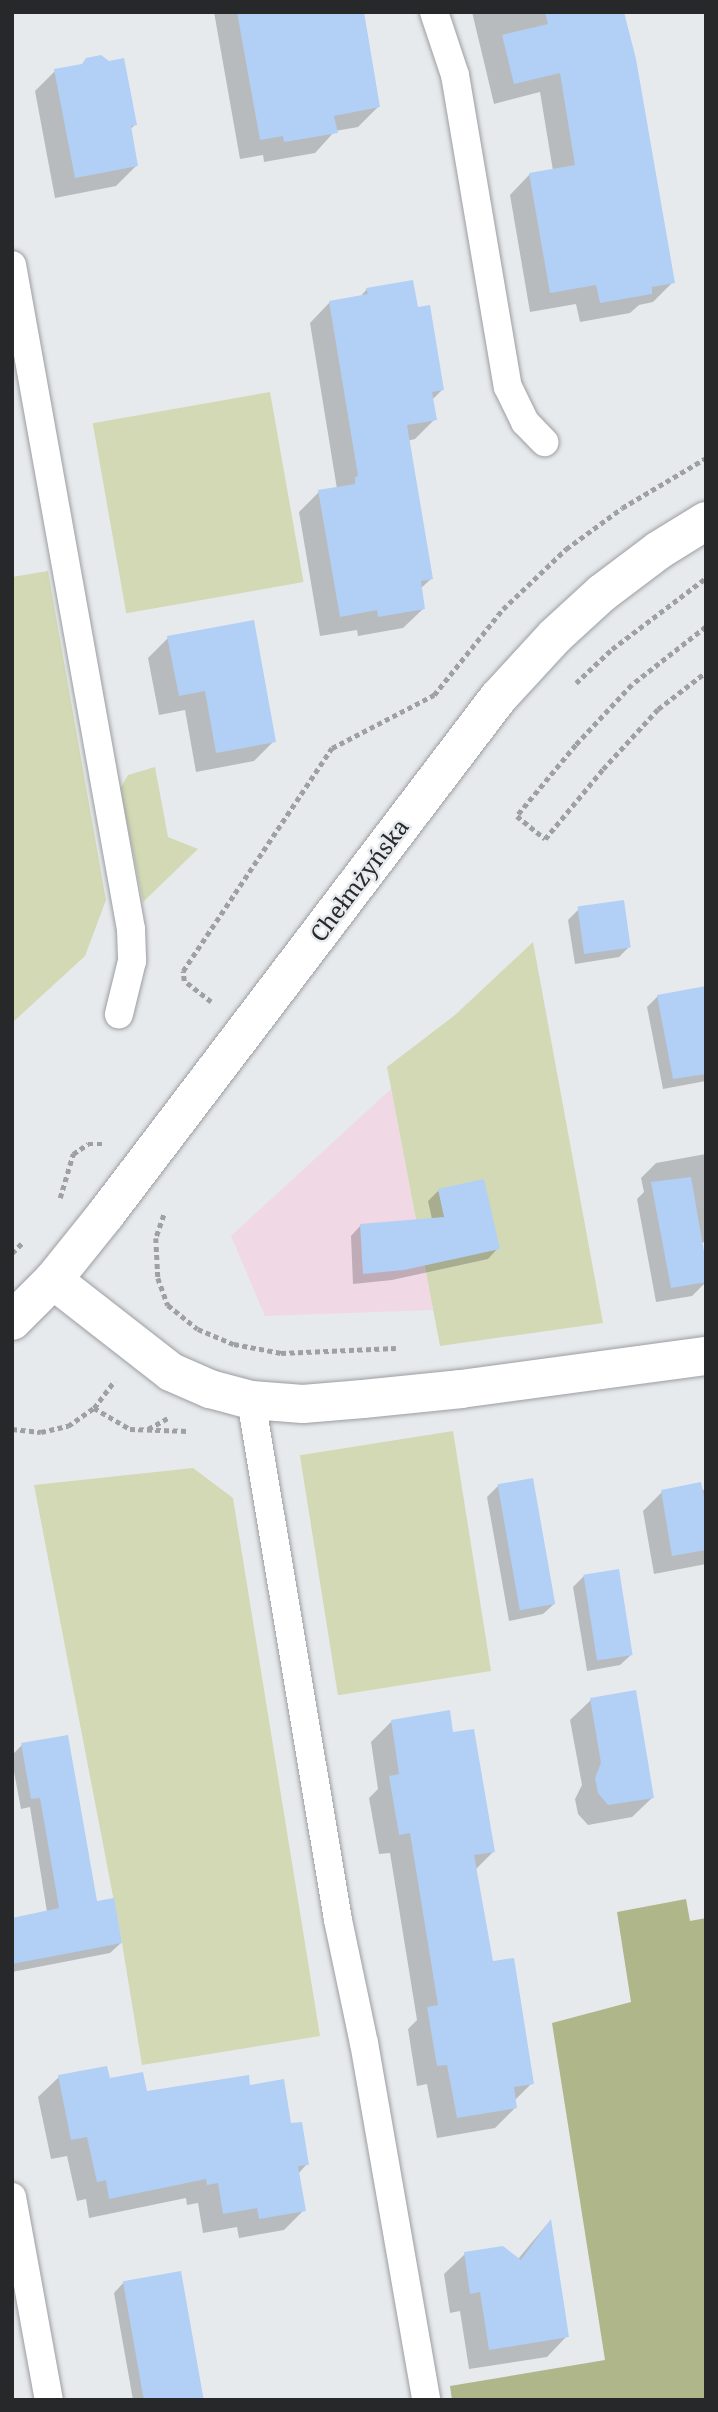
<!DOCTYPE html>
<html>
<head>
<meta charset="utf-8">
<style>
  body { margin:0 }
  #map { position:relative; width:718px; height:2412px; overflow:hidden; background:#e7eaed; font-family:"Noto Serif",serif }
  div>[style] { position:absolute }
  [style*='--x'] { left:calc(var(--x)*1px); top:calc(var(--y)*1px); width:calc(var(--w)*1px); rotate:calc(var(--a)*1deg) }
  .commercial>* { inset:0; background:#f0d8e4 }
  .green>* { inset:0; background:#d2d9b4; transform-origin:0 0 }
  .forest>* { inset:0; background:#afb689 }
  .shadow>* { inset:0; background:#0003 }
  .building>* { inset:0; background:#b2cff6; transform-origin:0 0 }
  .path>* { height:4.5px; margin-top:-2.25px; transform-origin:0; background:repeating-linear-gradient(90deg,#9ea0a2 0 5px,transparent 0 8.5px) }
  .roads { filter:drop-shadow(0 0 2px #9c9ea1) drop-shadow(0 0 2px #9c9ea1) }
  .service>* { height:28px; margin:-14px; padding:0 14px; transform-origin:14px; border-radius:14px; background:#fff }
  .minor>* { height:38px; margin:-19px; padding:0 19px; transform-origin:19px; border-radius:19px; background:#fff }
  .tertiary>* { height:38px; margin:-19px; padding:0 19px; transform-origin:19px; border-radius:19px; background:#fff }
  span { translate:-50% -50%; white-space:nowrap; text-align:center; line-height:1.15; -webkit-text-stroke:5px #e7eaed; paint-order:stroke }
  .street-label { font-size:23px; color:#272829 }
  .frame { position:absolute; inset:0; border:14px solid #272829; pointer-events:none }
</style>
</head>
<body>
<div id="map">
  <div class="commercial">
    <div style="clip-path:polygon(391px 1089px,433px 1310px,265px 1316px,231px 1236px)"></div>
  </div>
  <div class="green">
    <div style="left:270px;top:392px;width:193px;height:180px;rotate:80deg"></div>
    <div style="clip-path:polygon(48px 571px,106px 900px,85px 956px,12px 1023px,12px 577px)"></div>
    <div style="clip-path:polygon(155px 767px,168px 837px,198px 849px,143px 902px,120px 789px,128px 775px)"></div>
    <div style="clip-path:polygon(533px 942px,603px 1323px,440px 1346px,387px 1067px,455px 1015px)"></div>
    <div style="left:453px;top:1431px;width:243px;height:155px;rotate:81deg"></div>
    <div style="clip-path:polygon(193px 1468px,233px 1498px,320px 2036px,142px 2065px,122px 1943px,34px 1485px)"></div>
  </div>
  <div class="forest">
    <div style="clip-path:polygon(686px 1899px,690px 1921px,706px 1918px,706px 2400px,452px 2400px,450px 2386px,605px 2360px,552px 2023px,631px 2002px,617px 1912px)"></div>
  </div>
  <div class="shadow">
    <div style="clip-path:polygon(214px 12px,362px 12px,379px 106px,358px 127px,335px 131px,315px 153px,264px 162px,263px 155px,240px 159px)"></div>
    <div style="clip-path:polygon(472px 12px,623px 12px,673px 282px,653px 302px,639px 305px,630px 313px,580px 322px,576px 304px,530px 312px,510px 195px,530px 174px,553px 171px,540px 92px,494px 104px)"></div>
    <div style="clip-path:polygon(55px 71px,135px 125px,129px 130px,136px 166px,116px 186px,55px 198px,35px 91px)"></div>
    <div style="clip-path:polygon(367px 289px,416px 309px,442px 390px,432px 400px,435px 419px,415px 439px,407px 441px,431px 579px,420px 589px,424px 608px,403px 628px,358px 636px,357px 630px,320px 636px,299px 512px,319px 492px,337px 489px,310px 323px,330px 302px,359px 298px)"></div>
    <div style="clip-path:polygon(168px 638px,274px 741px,254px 761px,196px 772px,185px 710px,159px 715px,148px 658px)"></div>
    <div style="clip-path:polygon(579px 909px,629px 947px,619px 957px,575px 964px,568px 920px)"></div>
    <div style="clip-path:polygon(658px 996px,706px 1000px,706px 1081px,663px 1089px,647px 1007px)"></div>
    <div style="clip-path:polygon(706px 1154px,706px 1242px,700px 1243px,706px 1282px,692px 1296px,656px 1302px,637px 1199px,644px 1192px,641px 1178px,656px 1163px)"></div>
    <div style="clip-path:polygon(438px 1191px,498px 1248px,488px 1259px,392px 1280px,353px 1284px,351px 1236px,361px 1225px,432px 1219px,428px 1201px)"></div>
    <div style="clip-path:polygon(498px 1486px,554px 1604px,543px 1614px,509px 1621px,487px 1497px)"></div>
    <div style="clip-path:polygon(706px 1490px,706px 1564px,654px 1574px,643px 1511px,662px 1492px)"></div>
    <div style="clip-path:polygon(584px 1576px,631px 1655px,620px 1665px,587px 1671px,573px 1587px)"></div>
    <div style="clip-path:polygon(591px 1700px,653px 1797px,632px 1817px,588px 1825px,578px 1814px,575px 1799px,582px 1785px,570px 1720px)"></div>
    <div style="clip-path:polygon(391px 1722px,452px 1734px,493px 1852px,475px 1870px,491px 1963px,532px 2083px,514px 2101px,515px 2108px,495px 2128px,437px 2138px,427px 2084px,417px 2086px,408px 2029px,417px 2020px,390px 1853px,379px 1854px,369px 1798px,378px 1789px,371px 1742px)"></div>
    <div style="clip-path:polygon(22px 1745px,96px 1903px,121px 1943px,110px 1953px,12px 1972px,12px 1919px,47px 1912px,30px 1807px,21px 1809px,12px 1761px,12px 1755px)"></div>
    <div style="clip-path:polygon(59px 2077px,108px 2080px,145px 2093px,249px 2087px,290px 2125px,307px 2164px,298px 2174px,304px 2210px,284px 2230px,239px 2238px,237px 2227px,203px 2233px,198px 2203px,187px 2205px,186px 2198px,89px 2218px,86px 2199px,77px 2201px,67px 2156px,51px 2159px,38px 2097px)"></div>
    <div style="clip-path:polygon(549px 2222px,567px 2336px,547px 2357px,469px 2369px,460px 2311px,450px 2313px,444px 2274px,465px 2254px,518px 2259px)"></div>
    <div style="clip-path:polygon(124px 2282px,202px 2400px,133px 2400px,114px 2293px)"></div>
  </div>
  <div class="building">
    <div style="clip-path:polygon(237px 12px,364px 12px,380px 107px,334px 116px,338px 133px,284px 142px,283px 136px,260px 140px)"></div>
    <div style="clip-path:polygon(545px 12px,624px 12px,636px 59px,675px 283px,652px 287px,652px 294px,600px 303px,596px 285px,550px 293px,529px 173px,575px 165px,560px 73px,514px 84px,502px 35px,548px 24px)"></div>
    <div style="clip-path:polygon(101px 55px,109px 61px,124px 58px,137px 125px,131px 126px,138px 166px,75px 178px,54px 69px,82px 64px,86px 58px)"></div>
    <div style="clip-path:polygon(413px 280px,418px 307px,430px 305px,444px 390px,432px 392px,437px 420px,407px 425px,433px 579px,421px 581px,425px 609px,378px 617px,377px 610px,340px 617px,318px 490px,355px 484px,355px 477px,358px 476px,329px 301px,368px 294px,366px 288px)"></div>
    <div style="clip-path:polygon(254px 620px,276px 742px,216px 753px,205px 691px,179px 696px,167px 636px)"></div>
    <div style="left:624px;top:900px;width:48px;height:47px;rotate:82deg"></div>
    <div style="clip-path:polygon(706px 986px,706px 1074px,673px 1079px,657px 995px)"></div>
    <div style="clip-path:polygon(691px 1177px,706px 1263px,706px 1282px,671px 1288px,651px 1182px)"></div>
    <div style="clip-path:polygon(484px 1179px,500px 1249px,404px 1270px,363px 1274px,360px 1224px,444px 1217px,438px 1189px)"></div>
    <div style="left:533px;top:1478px;width:128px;height:36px;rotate:80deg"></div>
    <div style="clip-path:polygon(701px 1482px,706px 1506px,706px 1550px,672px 1556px,661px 1490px)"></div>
    <div style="left:619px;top:1569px;width:87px;height:36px;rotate:81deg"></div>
    <div style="clip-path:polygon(636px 1690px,654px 1798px,608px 1805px,598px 1793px,595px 1778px,601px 1763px,590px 1698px)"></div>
    <div style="clip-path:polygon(450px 1710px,453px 1732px,474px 1729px,495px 1852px,474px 1855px,493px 1961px,514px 1958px,534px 2084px,514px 2087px,517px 2108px,457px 2118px,447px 2065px,437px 2066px,432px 2037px,427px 2007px,438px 2005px,410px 1833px,399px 1835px,389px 1776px,399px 1774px,391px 1720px)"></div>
    <div style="clip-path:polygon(68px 1735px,97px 1901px,114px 1898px,122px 1943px,12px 1964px,12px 1918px,59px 1908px,40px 1798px,31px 1799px,21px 1743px)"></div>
    <div style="clip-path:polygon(107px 2066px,110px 2078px,143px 2072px,147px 2091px,249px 2075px,250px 2085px,284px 2079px,291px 2123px,302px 2122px,309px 2165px,298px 2166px,306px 2211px,259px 2219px,257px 2208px,223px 2214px,218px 2183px,207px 2185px,206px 2179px,109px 2199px,106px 2180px,97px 2182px,87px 2137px,71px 2140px,58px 2075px)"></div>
    <div style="clip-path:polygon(551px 2219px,569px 2337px,489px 2350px,480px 2292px,470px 2294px,464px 2252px,503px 2246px,521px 2260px)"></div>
    <div style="left:181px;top:2271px;width:131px;height:59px;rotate:80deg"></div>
  </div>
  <div class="path">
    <div style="--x:706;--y:627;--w:94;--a:141.9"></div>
    <div style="--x:632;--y:685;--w:82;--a:133"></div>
    <div style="--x:576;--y:745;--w:92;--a:129.7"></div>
    <div style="--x:517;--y:816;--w:36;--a:39"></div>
    <div style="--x:545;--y:839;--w:91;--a:-50.4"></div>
    <div style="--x:603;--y:769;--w:81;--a:-47.5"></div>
    <div style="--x:658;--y:709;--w:61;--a:-37.6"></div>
    <div style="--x:576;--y:683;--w:50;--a:-43.4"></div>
    <div style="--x:612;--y:649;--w:118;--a:-37.1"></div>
    <div style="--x:211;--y:1002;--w:34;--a:-142"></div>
    <div style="--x:184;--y:981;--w:10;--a:-96"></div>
    <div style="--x:183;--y:971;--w:268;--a:-56.3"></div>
    <div style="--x:332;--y:748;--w:115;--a:-27.5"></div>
    <div style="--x:434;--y:695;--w:110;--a:-51.3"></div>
    <div style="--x:503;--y:609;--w:87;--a:-43.6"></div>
    <div style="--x:566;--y:549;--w:69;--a:-36.2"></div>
    <div style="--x:622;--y:508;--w:98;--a:-30.8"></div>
    <div style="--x:60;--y:1198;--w:46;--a:-73.5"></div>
    <div style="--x:73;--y:1154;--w:18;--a:-34"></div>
    <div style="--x:88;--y:1144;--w:17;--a:0"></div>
    <div style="--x:164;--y:1215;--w:24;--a:109"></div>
    <div style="--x:156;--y:1238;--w:40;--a:87.1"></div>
    <div style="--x:158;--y:1278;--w:29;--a:70"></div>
    <div style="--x:168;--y:1305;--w:38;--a:39"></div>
    <div style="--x:198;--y:1329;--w:39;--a:23"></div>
    <div style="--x:234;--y:1344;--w:48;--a:10.8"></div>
    <div style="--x:281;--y:1353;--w:115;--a:-2.5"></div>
    <div style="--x:12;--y:1253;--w:16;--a:-45"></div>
    <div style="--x:94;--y:1408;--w:42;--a:30.3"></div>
    <div style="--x:130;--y:1429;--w:59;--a:1.9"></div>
    <div style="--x:12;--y:1429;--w:29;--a:6"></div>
    <div style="--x:41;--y:1432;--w:28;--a:-13"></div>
    <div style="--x:68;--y:1426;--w:32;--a:-35"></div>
    <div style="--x:94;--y:1408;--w:34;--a:-53"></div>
    <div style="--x:148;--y:1429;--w:23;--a:-29"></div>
  </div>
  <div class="roads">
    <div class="service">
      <div style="--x:434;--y:12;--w:66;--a:71.6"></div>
      <div style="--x:455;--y:75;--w:316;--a:80.4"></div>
      <div style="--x:508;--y:387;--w:39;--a:64"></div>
      <div style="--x:525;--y:422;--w:28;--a:46"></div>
      <div style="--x:12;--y:265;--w:675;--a:79.84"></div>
      <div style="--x:131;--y:929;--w:32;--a:88"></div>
      <div style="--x:132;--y:961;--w:55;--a:103.8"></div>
      <div style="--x:251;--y:1400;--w:527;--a:80.5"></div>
      <div style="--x:338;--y:1920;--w:126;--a:78.1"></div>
      <div style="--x:364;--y:2043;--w:362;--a:80.1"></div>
      <div style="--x:12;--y:2197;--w:206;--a:79.7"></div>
    </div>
    <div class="minor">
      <div style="--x:53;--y:1280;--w:150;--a:37.9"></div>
      <div style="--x:171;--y:1372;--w:43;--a:23.6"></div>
      <div style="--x:210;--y:1389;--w:42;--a:15"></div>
      <div style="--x:251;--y:1400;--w:52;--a:4.4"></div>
      <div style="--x:303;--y:1404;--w:60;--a:-4.8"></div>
      <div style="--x:363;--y:1399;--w:99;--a:-5.8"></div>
      <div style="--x:461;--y:1389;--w:247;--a:-7.7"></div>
    </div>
    <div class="tertiary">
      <div style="--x:12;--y:1321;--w:58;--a:-45"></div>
      <div style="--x:53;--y:1280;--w:85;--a:-51.2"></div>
      <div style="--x:106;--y:1214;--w:648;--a:-52.78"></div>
      <div style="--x:498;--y:698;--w:84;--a:-47.4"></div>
      <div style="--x:555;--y:636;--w:64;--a:-42.5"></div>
      <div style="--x:602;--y:593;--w:71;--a:-37"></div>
      <div style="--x:659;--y:550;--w:55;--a:-31.7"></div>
    </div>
  </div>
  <div class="street-label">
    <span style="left:359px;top:880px;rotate:-53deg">Chełmżyńska</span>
  </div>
  <div class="frame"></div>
</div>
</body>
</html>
